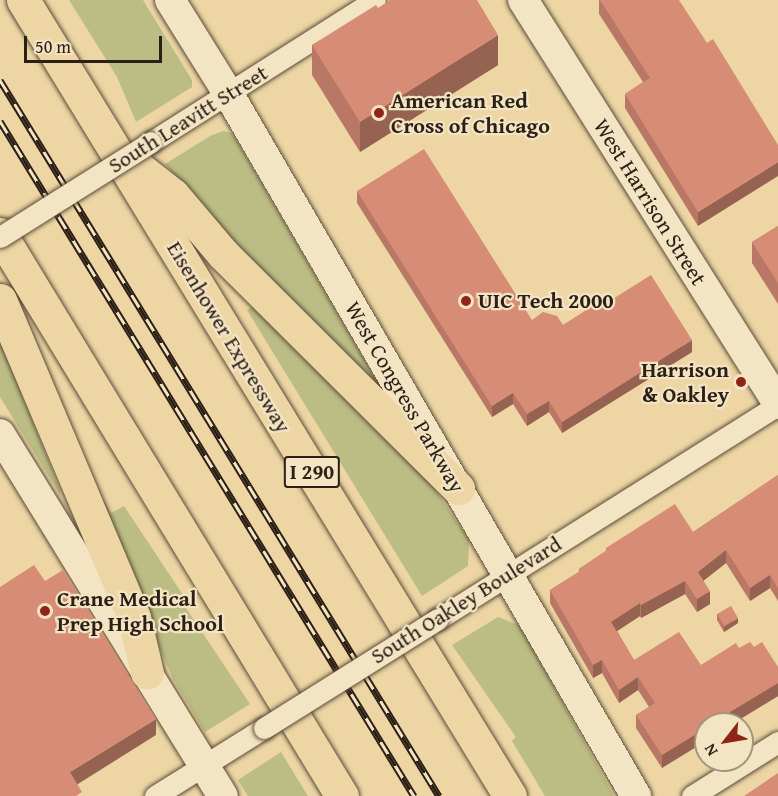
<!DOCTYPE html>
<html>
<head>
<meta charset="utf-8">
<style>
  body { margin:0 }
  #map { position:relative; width:778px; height:796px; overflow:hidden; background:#edd6a4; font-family:"Gentium Book Plus",serif }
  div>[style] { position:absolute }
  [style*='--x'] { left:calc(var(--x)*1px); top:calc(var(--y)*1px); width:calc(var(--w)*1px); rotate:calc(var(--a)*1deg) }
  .green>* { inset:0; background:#bbbd84 }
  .roads { filter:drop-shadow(0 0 2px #5c4d3a) drop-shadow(0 0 2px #5c4d3a) }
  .street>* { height:21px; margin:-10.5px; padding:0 10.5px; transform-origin:10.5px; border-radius:10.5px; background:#f3e4c4 }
  .secondary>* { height:30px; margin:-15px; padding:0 15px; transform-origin:15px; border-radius:15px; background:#f3e4c4 }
  .highway>* { height:33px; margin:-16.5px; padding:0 16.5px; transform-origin:16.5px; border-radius:16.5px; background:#edd6a4 }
  .rail>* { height:7px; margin-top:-3.5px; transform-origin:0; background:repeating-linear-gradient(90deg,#f3e4c4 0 14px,#2c1f16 0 28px); box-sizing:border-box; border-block:2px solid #2c1f16 }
  .bridges { filter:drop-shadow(0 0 2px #5c4d3a) drop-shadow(0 0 2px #5c4d3a) }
  .street-bridge>* { height:21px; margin:-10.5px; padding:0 10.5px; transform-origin:10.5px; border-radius:10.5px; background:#f3e4c4 }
  .wall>* { inset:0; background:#b97865 }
  .shaded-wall>* { inset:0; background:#966252 }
  .building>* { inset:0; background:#d78c75; transform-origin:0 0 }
  .dots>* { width:16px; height:16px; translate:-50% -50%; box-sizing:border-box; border:3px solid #f3e4c4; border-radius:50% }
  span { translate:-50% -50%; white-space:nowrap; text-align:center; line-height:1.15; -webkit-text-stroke:4.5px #f3e4c4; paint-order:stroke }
  .shield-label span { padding:2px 4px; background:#f3e4c4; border:2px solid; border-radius:4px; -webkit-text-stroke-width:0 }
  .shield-label { font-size:21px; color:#2c1f16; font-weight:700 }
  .poi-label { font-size:22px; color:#2c1f16; font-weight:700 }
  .left { translate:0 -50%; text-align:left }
  .right { translate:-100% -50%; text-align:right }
  .street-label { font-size:22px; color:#2c1f16 }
  .north { position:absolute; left:694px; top:712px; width:60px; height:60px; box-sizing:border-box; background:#f3e4c4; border:2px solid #a3957e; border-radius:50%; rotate:239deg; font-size:16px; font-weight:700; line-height:24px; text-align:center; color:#2c1f16 }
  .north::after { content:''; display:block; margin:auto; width:21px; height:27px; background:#8f2418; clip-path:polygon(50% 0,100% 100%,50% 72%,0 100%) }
  .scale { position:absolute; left:24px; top:36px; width:138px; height:27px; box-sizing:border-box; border:3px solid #2c1f16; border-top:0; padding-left:8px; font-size:18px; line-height:21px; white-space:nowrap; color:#2c1f16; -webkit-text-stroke:4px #f3e4c4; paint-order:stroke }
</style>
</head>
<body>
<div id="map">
  <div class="green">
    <div style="clip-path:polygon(69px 0,143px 0,192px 80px,192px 87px,136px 122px,117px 77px)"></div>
    <div style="clip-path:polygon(223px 131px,231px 133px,237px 141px,388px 401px,280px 300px,165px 164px,210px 136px)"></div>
    <div style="clip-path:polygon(257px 303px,428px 479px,469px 540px,468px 566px,422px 596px,247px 310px)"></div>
    <div style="clip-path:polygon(0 339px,60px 490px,61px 496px,0 397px)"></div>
    <div style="clip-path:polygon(73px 447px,111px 513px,124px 506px,189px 604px,186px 608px,250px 704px,205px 732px,173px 679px)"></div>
    <div style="clip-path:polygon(498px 617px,516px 624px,522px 629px,614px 796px,545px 796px,512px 741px,516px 737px,452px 645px)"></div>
    <div style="clip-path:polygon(281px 752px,308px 796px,248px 796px,238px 780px)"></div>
  </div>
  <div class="roads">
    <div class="street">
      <div style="--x:151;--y:142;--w:265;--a:-32.4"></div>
      <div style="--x:438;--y:619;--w:402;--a:-32.2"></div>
      <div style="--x:155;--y:796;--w:128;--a:-32"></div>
      <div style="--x:692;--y:796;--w:102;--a:-32.1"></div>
    </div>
    <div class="secondary">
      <div style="--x:170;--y:0;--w:110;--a:58.1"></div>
      <div style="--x:228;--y:93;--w:813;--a:59.87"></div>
      <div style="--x:523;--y:0;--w:478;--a:57.7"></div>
      <div style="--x:0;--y:434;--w:425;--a:58.4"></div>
    </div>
    <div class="highway">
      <div style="--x:23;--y:0;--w:933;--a:58.54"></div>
      <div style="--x:131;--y:162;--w:53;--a:38.2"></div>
      <div style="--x:173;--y:195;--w:77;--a:49.7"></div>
      <div style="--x:223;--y:254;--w:332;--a:44.9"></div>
      <div style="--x:0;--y:234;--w:658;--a:58.68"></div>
      <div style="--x:0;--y:300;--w:344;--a:67.1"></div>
      <div style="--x:134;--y:617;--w:57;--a:76.9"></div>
    </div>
  </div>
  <div class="rail">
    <div style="--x:0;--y:80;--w:840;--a:58.49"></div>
    <div style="--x:0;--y:121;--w:792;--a:58.48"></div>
  </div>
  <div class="bridges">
    <div class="street-bridge">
      <div style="--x:0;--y:237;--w:178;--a:-32.2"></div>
      <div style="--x:264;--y:728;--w:205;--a:-32.1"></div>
    </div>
  </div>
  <div class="wall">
    <div style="clip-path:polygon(599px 0,707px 43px,698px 226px,625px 108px,625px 94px,643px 82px,599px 14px)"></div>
    <div style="clip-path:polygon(378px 8px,498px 65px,360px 152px,312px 75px,312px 45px)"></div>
    <div style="clip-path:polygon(357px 191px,532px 320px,563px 325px,608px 302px,692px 352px,562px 433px,549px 412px,527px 426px,513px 404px,492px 417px,357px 203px)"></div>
    <div style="clip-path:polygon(778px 226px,778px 304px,752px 263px,752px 242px)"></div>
    <div style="clip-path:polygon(778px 475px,778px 601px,770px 588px,750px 601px,726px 563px,703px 581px,710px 604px,697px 612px,685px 594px,641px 618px,640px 616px,617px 631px,634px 660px,701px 665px,739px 648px,754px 647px,778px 667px,778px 696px,732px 724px,706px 724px,662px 768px,636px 728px,636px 715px,649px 707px,638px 690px,619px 703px,602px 673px,593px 678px,550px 603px,550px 590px,579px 572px,579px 569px,606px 551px,606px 548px,693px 532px)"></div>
    <div style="clip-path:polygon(717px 614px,738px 623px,724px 632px,717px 620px)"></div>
  </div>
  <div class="shaded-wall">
    <div style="clip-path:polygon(498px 35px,498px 65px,360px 152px,360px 122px)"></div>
    <div style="clip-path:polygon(778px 162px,778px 176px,698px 226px,698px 212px)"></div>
    <div style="clip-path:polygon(692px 340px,692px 352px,562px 433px,562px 422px)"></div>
    <div style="clip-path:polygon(513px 393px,513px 404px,492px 417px,492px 406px)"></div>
    <div style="clip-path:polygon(549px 401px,549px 412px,527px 426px,527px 414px)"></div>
    <div style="clip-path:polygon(726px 550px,726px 563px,698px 585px,698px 572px)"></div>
    <div style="clip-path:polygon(770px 575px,770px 588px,750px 601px,750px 588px)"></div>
    <div style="clip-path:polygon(685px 581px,685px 594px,641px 618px,641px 605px)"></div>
    <div style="clip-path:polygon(710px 591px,710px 604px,697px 612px,697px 599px)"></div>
    <div style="clip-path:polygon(640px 603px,640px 616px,611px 635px,611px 622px)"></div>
    <div style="clip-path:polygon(738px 618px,738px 623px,724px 632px,724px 627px)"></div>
    <div style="clip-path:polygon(602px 660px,602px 673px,593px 678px,593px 665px)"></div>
    <div style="clip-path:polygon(638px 677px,638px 690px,619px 703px,619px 690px)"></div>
    <div style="clip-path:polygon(778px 683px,778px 696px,732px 724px,727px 724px,730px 712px)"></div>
    <div style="clip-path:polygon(156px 719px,156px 735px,70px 789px,70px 772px)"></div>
    <div style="clip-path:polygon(720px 719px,720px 724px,712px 724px)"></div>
    <div style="clip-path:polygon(706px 728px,706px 741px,662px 768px,662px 755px)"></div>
  </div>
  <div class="building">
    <div style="clip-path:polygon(390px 0,477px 0,498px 35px,360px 122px,312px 45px,376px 5px,378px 8px)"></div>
    <div style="clip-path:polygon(600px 0,679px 0,707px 43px,713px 39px,778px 145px,778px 162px,698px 212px,625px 94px,650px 78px)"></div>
    <div style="clip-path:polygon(424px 149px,532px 320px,543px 312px,557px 316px,563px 325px,605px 298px,608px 302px,651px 275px,692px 340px,562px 422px,549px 401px,527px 414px,513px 393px,492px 406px,357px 191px)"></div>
    <div style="clip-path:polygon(778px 226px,778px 283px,752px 242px)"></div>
    <div style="clip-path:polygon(778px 475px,778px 588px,770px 575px,750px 588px,726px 550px,698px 572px,710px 591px,697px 599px,685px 581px,641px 605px,640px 603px,611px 622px,634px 660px,679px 632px,701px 665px,736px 643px,739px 648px,750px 642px,754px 647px,762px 642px,778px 667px,778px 683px,730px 712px,727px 722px,720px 719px,712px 724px,706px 724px,706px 728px,662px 755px,636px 715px,655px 703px,638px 677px,619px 690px,602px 660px,593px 665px,550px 590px,580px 571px,579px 569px,607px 550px,606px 548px,675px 504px,693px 532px)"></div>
    <div style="clip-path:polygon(34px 565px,45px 581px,63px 570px,156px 719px,70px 772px,82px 792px,76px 796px,0 796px,0 587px)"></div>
    <div style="left:731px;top:606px;width:14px;height:16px;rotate:60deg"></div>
    <div style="clip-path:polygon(778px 773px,778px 796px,744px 796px)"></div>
  </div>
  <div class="dots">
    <div style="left:379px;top:113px;background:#8f2418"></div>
    <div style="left:466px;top:301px;background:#8f2418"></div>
    <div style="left:741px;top:382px;background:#8f2418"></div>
    <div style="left:45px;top:611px;background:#8f2418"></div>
  </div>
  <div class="shield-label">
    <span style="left:312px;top:472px">I 290</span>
  </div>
  <div class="poi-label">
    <span class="left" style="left:391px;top:113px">American Red<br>Cross of Chicago</span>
    <span class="left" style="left:478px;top:301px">UIC Tech 2000</span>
    <span class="right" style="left:729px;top:382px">Harrison<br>&amp; Oakley</span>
    <span class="left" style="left:57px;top:611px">Crane Medical<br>Prep High School</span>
  </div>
  <div class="street-label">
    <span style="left:188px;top:119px;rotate:-32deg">South Leavitt Street</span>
    <span style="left:650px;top:202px;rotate:58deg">West Harrison Street</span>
    <span style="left:229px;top:337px;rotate:59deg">Eisenhower Expressway</span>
    <span style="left:405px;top:397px;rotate:60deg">West Congress Parkway</span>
    <span style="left:466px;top:600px;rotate:-32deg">South Oakley Boulevard</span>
  </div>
  <div class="north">N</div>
  <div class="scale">50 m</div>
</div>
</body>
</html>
